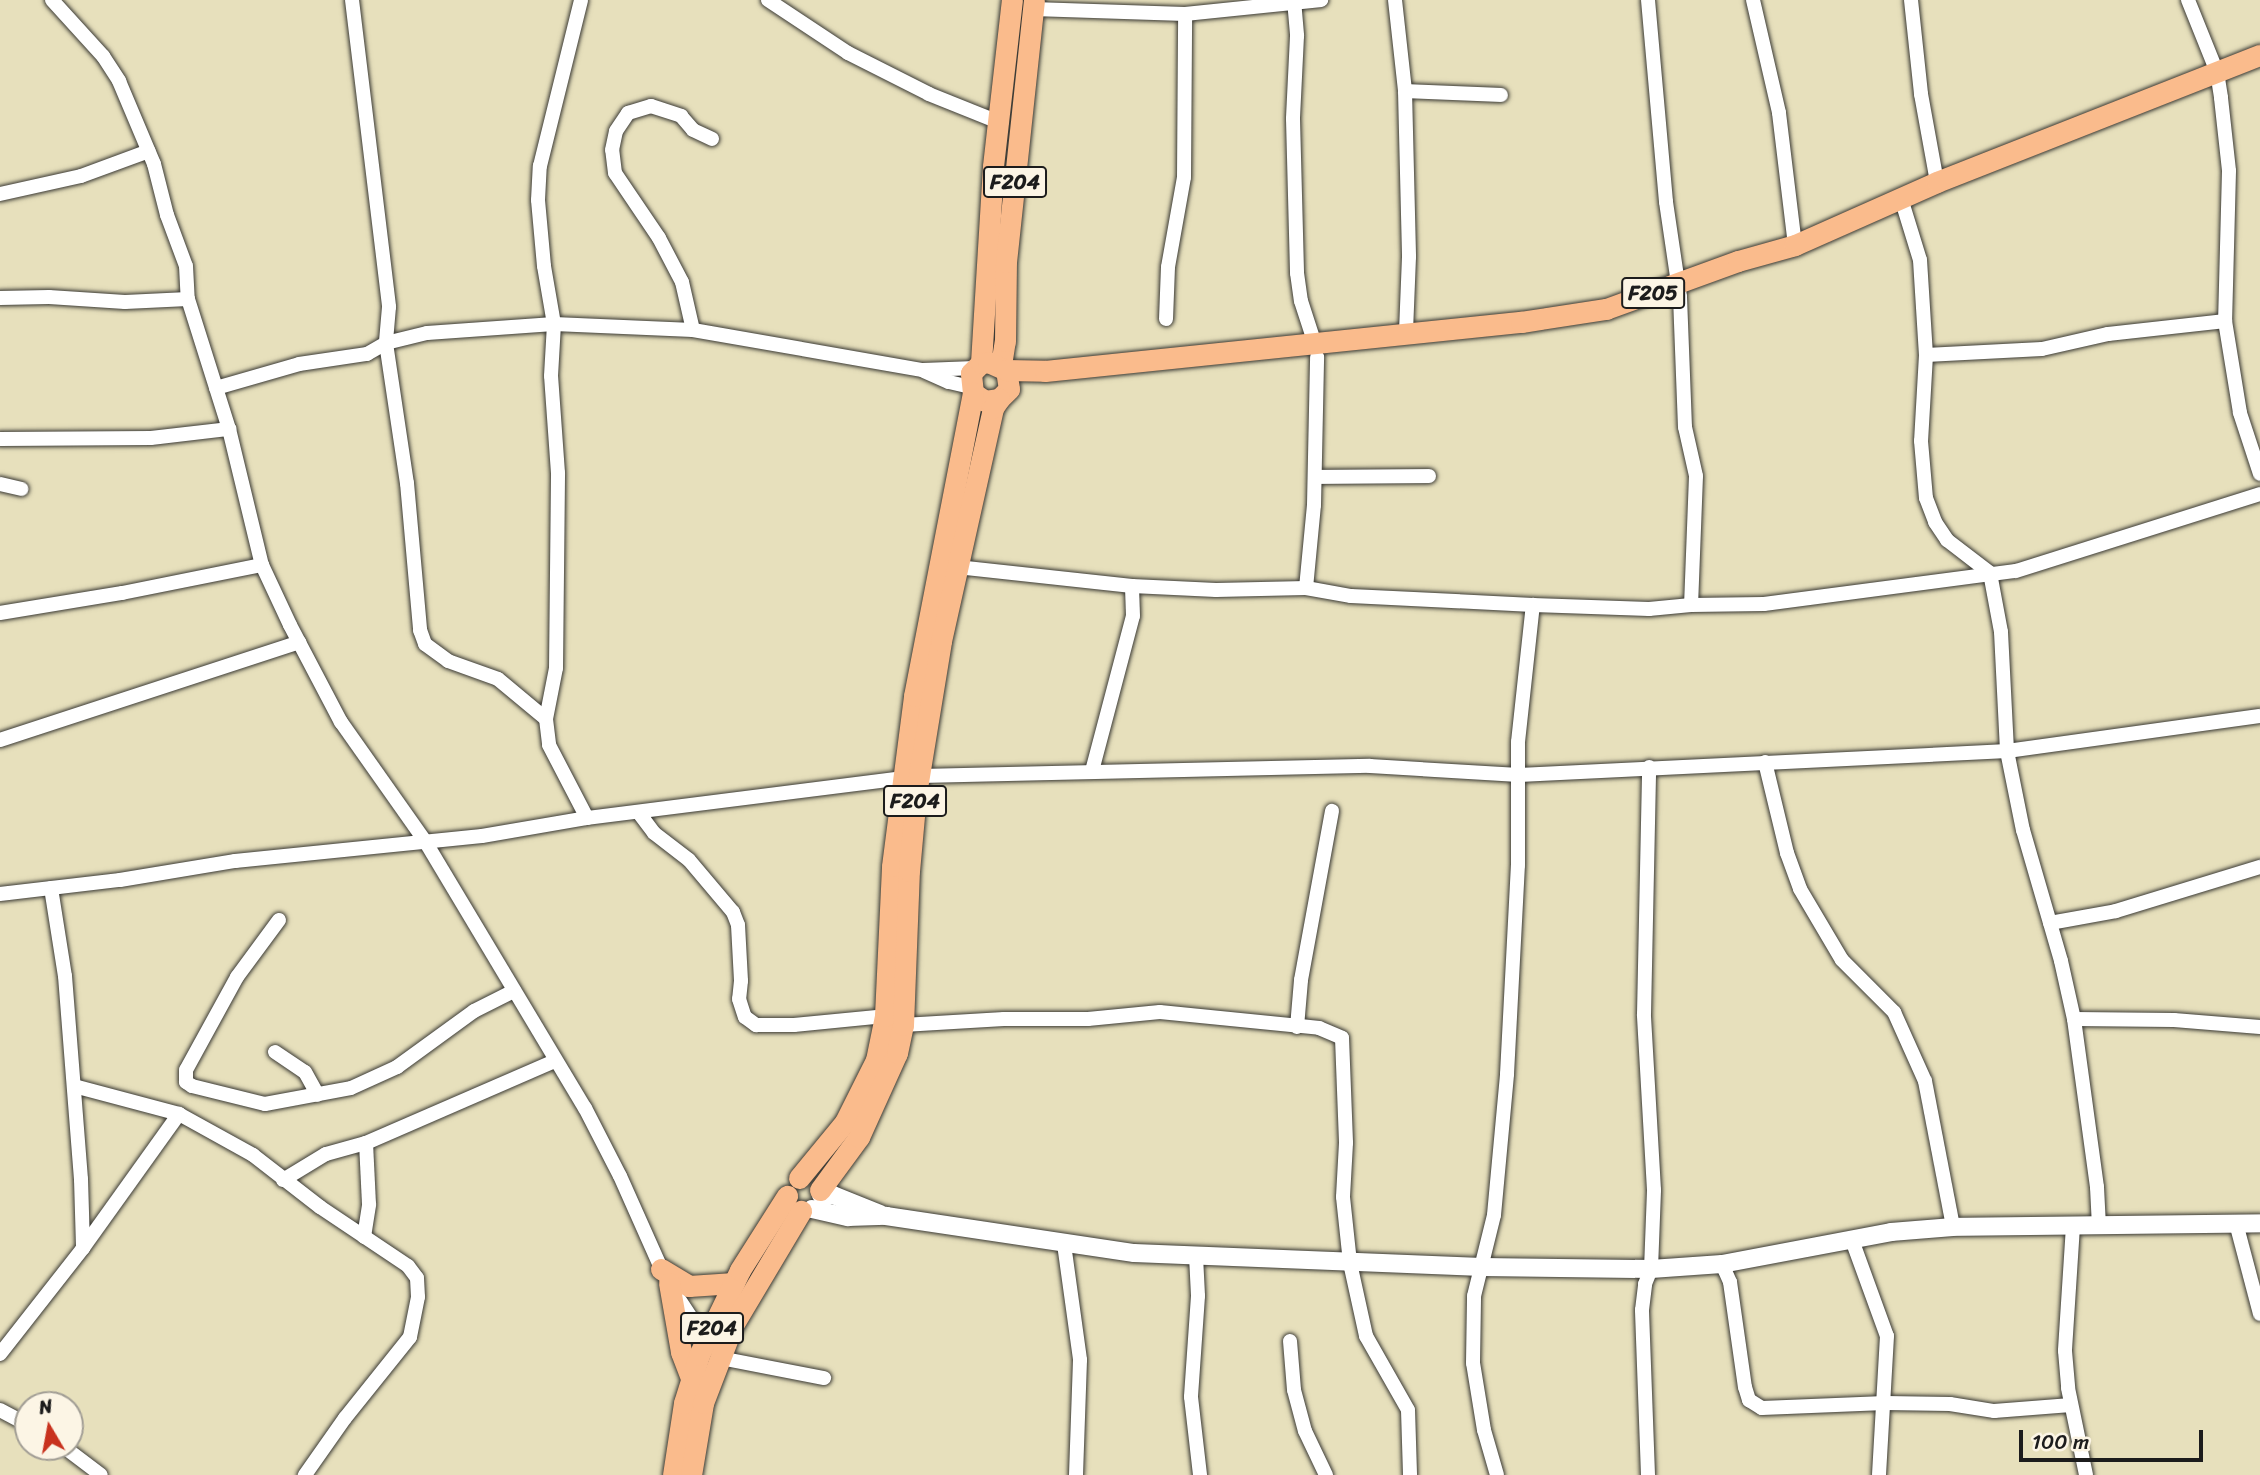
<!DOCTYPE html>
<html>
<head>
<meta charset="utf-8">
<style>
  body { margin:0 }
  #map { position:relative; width:2260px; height:1475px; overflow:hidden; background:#e7e0bc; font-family:Sriracha,sans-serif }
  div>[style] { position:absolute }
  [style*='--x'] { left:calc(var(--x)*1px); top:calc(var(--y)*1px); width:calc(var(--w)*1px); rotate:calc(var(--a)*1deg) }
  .roads { filter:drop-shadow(0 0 2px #3a3934) drop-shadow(0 0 2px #3a3934) }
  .minor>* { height:14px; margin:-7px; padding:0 7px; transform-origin:7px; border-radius:7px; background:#fff }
  .tertiary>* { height:18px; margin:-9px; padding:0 9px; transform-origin:9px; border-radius:9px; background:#fff }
  .primary>* { height:21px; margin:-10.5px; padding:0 10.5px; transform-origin:10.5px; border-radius:10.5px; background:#fabb8c }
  span { translate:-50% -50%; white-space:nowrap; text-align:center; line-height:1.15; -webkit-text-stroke:5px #fcf5e5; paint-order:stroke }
  .shield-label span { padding:2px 5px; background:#fcf5e5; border:2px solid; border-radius:5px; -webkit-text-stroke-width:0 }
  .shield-label { font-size:21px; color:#1c1c1c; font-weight:700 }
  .north { position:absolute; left:14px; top:1391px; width:70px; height:70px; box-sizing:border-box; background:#fcf5e5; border:2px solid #a29e95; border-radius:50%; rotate:350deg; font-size:19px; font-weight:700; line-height:28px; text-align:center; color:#1c1c1c }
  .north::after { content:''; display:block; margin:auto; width:24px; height:32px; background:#c8321e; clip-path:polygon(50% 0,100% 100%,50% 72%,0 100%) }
  .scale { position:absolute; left:2019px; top:1430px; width:184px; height:32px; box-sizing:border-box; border:4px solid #1c1c1c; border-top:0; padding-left:9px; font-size:21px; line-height:24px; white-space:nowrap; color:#1c1c1c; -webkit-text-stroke:5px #fcf5e5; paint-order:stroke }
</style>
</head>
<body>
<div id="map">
  <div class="roads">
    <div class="minor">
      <div style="--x:52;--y:0;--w:76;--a:47.7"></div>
      <div style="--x:103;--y:56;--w:30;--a:57"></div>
      <div style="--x:119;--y:81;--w:90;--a:67.1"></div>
      <div style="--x:154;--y:164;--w:53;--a:75.7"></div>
      <div style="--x:167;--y:215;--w:54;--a:69.6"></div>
      <div style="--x:186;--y:266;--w:33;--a:87"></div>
      <div style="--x:188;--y:299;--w:136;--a:72.5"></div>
      <div style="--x:229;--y:429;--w:140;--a:76.4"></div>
      <div style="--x:262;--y:565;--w:66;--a:65"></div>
      <div style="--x:290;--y:625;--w:110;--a:62.3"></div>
      <div style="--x:341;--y:722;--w:146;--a:54.8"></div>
      <div style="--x:425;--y:841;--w:311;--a:59.1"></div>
      <div style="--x:585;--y:1108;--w:76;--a:62.8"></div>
      <div style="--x:620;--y:1176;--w:108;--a:66"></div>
      <div style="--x:352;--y:0;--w:309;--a:83.1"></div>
      <div style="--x:389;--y:307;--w:36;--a:95"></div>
      <div style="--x:386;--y:343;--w:142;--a:81.5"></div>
      <div style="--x:407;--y:483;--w:148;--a:84.9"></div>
      <div style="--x:420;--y:630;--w:15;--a:70"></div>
      <div style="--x:425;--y:644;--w:29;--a:36"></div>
      <div style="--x:448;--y:661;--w:53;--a:19.8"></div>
      <div style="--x:498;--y:679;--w:62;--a:39.8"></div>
      <div style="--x:546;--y:719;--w:26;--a:83"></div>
      <div style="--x:549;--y:745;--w:82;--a:62.5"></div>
      <div style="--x:768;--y:0;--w:96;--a:33.5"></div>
      <div style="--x:848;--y:53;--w:91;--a:26.8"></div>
      <div style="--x:929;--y:94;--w:78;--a:21.9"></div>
      <div style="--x:1294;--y:0;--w:36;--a:85"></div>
      <div style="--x:1297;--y:36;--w:83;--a:92.8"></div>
      <div style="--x:1293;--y:119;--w:154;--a:88.5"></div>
      <div style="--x:1297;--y:273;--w:28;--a:82"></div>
      <div style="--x:1301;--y:301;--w:45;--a:72"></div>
      <div style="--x:1395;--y:0;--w:92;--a:83.7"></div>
      <div style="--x:1405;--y:91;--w:166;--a:88.6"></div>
      <div style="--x:1409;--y:257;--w:76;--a:92.3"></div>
      <div style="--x:1648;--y:0;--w:203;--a:84.9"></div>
      <div style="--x:1666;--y:202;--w:96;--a:81.6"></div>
      <div style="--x:1680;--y:297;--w:130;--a:87.8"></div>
      <div style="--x:1685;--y:427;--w:50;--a:77.3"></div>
      <div style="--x:1696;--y:476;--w:129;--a:92.2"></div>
      <div style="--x:1753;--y:0;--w:116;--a:77"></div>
      <div style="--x:1779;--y:113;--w:133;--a:83.1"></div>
      <div style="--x:1911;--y:0;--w:95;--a:83.9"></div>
      <div style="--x:1921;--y:94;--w:89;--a:79.7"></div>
      <div style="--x:2188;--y:0;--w:78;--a:68.1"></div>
      <div style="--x:2217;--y:72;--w:26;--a:81"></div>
      <div style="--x:2221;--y:98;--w:73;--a:83.7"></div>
      <div style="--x:2229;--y:171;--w:150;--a:91.5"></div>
      <div style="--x:2225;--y:321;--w:93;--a:80.7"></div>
      <div style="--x:2240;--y:413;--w:64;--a:71.8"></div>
      <div style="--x:1033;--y:9;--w:152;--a:1.9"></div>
      <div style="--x:1185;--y:14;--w:137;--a:-5.9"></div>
      <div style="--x:1405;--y:91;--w:96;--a:2.4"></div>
      <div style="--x:0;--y:194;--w:83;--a:-12.5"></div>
      <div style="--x:81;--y:176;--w:72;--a:-20.2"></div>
      <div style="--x:1904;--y:208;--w:54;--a:72.9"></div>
      <div style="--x:1920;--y:260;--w:95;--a:86.4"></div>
      <div style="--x:1926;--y:355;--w:86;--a:93.3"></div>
      <div style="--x:1921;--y:441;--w:57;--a:85"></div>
      <div style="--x:1926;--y:498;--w:26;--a:69"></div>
      <div style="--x:1935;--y:522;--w:22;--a:56"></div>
      <div style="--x:1947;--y:540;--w:54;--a:37.5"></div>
      <div style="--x:1990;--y:573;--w:60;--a:79.4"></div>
      <div style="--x:2001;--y:632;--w:119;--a:87.1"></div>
      <div style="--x:2007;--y:751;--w:81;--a:78.6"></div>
      <div style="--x:2023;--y:830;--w:136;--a:73.8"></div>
      <div style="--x:2061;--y:961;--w:59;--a:77.4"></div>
      <div style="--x:2074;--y:1019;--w:170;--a:82.2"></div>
      <div style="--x:2097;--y:1187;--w:40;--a:87.1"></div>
      <div style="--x:0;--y:298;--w:49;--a:-1.2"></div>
      <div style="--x:49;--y:297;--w:76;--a:3.8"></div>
      <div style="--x:125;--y:302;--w:63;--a:-2.7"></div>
      <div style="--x:1166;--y:319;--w:52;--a:-87.8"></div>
      <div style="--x:1168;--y:267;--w:91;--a:-79.9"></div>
      <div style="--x:1184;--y:177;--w:163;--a:-89.6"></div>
      <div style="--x:693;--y:330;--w:49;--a:-102.9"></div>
      <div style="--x:682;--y:282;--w:50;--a:-117.6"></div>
      <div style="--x:659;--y:238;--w:78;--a:-124.1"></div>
      <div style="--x:615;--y:173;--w:23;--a:-97"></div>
      <div style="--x:612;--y:150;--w:19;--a:-78"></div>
      <div style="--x:616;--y:131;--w:22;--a:-56"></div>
      <div style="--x:628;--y:113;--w:24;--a:-17"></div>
      <div style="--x:651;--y:106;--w:32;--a:18"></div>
      <div style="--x:681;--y:116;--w:18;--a:49"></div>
      <div style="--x:693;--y:130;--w:21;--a:25"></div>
      <div style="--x:1926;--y:355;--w:116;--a:-3"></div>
      <div style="--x:2042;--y:349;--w:68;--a:-12.8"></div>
      <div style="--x:2108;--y:334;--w:118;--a:-6.3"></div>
      <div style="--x:924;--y:371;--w:27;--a:24"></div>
      <div style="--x:949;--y:382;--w:22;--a:13"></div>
      <div style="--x:216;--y:388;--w:86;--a:-16.1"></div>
      <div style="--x:299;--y:364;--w:69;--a:-8.4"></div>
      <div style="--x:367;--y:354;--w:22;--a:-30"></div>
      <div style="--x:386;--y:343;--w:42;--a:-13.7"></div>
      <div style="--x:427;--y:333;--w:127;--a:-4.1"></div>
      <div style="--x:554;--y:324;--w:139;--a:2.5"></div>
      <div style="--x:693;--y:330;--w:233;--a:9.9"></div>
      <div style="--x:923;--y:370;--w:52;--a:-2.2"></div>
      <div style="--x:0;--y:439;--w:151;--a:-0.4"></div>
      <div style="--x:151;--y:438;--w:79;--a:-6.6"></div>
      <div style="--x:1315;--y:477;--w:114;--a:-0.5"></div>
      <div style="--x:0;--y:484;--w:22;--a:13"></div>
      <div style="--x:957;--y:567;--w:176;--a:6.2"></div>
      <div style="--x:1132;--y:586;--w:84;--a:2.7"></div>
      <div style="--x:1216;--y:590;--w:90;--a:-1.3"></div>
      <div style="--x:1306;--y:588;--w:46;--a:10.1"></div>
      <div style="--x:1351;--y:596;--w:182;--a:2.8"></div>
      <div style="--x:1533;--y:605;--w:116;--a:2"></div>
      <div style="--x:1649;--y:609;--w:42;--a:-5.4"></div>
      <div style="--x:1691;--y:605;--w:73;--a:-0.8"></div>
      <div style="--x:1764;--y:604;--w:254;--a:-7.5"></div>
      <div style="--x:2016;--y:571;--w:256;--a:-17.5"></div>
      <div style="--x:1306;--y:588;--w:83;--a:-84.5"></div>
      <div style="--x:1314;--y:505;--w:148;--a:-88.8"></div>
      <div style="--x:0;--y:613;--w:124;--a:-9.3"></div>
      <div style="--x:122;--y:593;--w:143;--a:-11.3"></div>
      <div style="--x:546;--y:719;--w:52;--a:-78.9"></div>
      <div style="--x:556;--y:668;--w:195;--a:-89.4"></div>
      <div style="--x:558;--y:473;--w:97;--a:-94.1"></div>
      <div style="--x:551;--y:376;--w:52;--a:-86.7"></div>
      <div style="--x:554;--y:324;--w:59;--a:-99.8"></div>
      <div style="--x:544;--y:266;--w:66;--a:-95.2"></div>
      <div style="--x:538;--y:200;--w:34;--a:-87"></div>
      <div style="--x:540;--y:166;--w:171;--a:-76.1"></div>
      <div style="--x:0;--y:740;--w:315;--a:-18.1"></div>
      <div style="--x:1765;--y:762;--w:94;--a:76.4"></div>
      <div style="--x:1787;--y:853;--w:38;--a:70"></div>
      <div style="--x:1800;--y:889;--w:82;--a:59.4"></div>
      <div style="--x:1842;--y:960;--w:74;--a:45"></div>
      <div style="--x:1894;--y:1012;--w:76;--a:65.8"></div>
      <div style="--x:1925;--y:1081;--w:149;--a:79.1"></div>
      <div style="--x:1092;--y:771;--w:160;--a:-75.2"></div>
      <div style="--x:1133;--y:616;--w:30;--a:-92"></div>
      <div style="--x:920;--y:776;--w:450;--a:-1.3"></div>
      <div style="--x:1370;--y:766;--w:149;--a:3.5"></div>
      <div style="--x:1519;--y:775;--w:489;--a:-2.8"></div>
      <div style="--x:2007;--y:751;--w:255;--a:-7.9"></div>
      <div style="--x:639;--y:813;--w:25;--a:53"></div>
      <div style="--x:654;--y:833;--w:44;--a:37.6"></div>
      <div style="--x:689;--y:860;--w:68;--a:49.8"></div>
      <div style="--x:733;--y:912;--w:14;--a:69"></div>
      <div style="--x:738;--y:925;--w:56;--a:86.9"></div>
      <div style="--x:741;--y:981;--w:18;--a:96"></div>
      <div style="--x:739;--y:999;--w:19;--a:72"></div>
      <div style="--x:745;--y:1017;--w:14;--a:36"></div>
      <div style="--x:756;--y:1025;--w:38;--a:0"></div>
      <div style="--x:794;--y:1025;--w:91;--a:-5.6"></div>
      <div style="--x:51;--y:888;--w:89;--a:81"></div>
      <div style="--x:65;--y:976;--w:204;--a:85.5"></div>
      <div style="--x:81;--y:1179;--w:69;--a:88.3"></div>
      <div style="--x:0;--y:894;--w:121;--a:-6.7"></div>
      <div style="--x:120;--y:880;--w:117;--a:-9.4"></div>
      <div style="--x:235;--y:861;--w:248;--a:-5.8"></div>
      <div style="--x:482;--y:836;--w:107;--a:-9.7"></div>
      <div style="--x:587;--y:818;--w:318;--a:-7.2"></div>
      <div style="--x:279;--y:920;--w:71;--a:126.4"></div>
      <div style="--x:237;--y:977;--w:106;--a:118.7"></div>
      <div style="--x:186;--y:1070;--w:12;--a:90"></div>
      <div style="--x:186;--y:1082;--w:7;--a:34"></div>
      <div style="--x:192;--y:1086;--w:75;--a:13.9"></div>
      <div style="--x:265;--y:1104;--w:87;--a:-10.5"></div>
      <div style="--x:351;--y:1088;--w:51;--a:-24.5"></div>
      <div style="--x:397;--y:1067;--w:95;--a:-36"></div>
      <div style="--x:474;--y:1011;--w:45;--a:-26.6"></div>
      <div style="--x:2050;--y:923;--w:67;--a:-10.3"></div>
      <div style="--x:2116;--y:911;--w:151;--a:-17"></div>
      <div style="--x:2074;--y:1019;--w:100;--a:0.6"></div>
      <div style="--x:2174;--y:1020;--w:86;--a:4.7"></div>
      <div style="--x:903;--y:1025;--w:101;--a:-3.4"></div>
      <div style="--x:1004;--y:1019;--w:84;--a:0"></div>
      <div style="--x:1088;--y:1019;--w:72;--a:-5.6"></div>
      <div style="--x:1160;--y:1012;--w:160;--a:5.7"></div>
      <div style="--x:1319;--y:1028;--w:25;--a:23"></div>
      <div style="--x:1342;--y:1038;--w:105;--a:87.8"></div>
      <div style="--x:1346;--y:1143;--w:54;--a:93.2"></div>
      <div style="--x:1343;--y:1197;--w:66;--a:83.9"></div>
      <div style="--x:1350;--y:1263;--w:75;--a:77.6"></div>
      <div style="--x:1366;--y:1336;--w:85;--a:60.4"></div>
      <div style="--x:1408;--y:1410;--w:65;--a:88.2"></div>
      <div style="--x:1297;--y:1027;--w:47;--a:-85.1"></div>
      <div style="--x:1301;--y:980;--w:172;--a:-79.6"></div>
      <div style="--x:275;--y:1052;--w:36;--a:34"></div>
      <div style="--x:305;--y:1072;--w:26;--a:61"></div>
      <div style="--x:74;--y:1086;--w:109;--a:14.9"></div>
      <div style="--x:179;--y:1114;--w:85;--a:29"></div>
      <div style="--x:253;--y:1155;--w:85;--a:37.8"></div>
      <div style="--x:320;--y:1207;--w:106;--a:33.8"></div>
      <div style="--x:408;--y:1266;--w:15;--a:53"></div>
      <div style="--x:417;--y:1278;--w:19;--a:87"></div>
      <div style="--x:418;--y:1297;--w:41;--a:101.3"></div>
      <div style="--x:410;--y:1337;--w:104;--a:128.7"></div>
      <div style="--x:345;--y:1418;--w:70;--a:125.1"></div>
      <div style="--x:283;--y:1180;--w:50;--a:-31.2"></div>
      <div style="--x:326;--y:1154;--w:41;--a:-15.4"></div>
      <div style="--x:366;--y:1143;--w:206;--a:-23.5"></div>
      <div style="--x:2236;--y:1223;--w:94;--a:75.2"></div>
      <div style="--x:2073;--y:1226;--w:125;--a:93.7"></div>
      <div style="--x:2065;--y:1351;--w:37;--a:85"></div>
      <div style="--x:2068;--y:1388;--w:89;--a:78.3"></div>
      <div style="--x:364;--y:1237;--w:33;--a:-81"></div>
      <div style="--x:369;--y:1204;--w:61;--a:-92.8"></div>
      <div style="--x:1852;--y:1240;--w:102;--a:70"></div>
      <div style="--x:1887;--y:1336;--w:139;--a:93.3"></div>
      <div style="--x:1064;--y:1244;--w:117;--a:82.1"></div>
      <div style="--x:1080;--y:1360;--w:115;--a:92"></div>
      <div style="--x:1196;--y:1256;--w:40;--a:87.1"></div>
      <div style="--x:1198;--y:1296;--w:101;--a:94"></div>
      <div style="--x:1191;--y:1397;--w:79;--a:83.4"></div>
      <div style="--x:1722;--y:1264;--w:20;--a:66"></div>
      <div style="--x:1730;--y:1282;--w:106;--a:81.9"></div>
      <div style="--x:1745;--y:1387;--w:14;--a:73"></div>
      <div style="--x:1749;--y:1400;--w:15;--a:32"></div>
      <div style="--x:1762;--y:1408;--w:123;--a:-2.3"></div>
      <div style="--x:1885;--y:1403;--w:65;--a:0.9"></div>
      <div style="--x:1950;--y:1404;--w:45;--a:9"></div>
      <div style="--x:1994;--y:1411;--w:77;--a:-4.5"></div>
      <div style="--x:675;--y:1293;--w:56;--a:56.6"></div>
      <div style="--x:1290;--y:1341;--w:49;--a:85.3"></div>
      <div style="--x:1294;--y:1390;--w:42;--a:75"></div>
      <div style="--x:1305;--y:1431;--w:49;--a:64.5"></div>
      <div style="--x:0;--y:1354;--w:135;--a:-51.9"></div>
      <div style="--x:83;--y:1248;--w:165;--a:-54.4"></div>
      <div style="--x:720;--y:1358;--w:106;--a:10.9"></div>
      <div style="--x:0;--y:1410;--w:32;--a:28"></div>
      <div style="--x:64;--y:1447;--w:46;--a:37.1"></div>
      <div style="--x:1497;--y:1475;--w:47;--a:-106.1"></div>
      <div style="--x:1484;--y:1430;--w:68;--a:-99.3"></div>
      <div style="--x:1473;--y:1363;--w:67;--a:-89.1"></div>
      <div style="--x:1474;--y:1296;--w:83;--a:-76.1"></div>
      <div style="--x:1494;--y:1215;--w:142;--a:-84.7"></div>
      <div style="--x:1507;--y:1074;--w:209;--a:-87"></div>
      <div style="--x:1518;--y:865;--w:123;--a:-90"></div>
      <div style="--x:1518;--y:742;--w:138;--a:-83.8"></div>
      <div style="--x:1648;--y:1475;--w:165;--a:-92.1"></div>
      <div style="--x:1642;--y:1310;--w:26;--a:-83"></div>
      <div style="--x:1645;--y:1284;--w:16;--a:-68"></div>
      <div style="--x:1651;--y:1269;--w:79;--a:-87.8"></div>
      <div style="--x:1654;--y:1190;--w:176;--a:-93.3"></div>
      <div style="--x:1644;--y:1014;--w:247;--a:-88.8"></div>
    </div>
    <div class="tertiary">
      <div style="--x:821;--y:1195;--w:12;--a:0"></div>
      <div style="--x:833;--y:1195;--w:51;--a:22"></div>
      <div style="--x:812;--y:1209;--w:37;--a:13"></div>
      <div style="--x:848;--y:1217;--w:38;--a:-2"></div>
      <div style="--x:886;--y:1216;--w:251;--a:8.5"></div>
      <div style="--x:1134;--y:1253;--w:348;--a:2.3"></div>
      <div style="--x:1482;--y:1267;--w:169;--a:0.7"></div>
      <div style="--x:1651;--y:1269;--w:71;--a:-4"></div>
      <div style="--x:1722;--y:1264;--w:172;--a:-10.7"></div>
      <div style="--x:1891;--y:1232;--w:62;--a:-4.6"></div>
      <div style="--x:1953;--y:1227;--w:307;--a:-0.7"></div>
    </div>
    <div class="primary">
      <div style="--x:981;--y:363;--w:197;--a:-86.5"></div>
      <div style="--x:993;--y:166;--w:167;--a:-83.5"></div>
      <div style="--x:1001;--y:365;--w:24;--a:-81"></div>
      <div style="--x:1005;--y:341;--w:79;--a:-89.3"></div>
      <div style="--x:1006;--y:262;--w:263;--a:-83.9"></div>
      <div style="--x:1006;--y:370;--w:19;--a:81"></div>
      <div style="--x:1009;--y:389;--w:14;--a:135"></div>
      <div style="--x:999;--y:399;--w:14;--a:172"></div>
      <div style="--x:985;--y:401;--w:14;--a:-146"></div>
      <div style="--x:973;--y:393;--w:20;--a:-96"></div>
      <div style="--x:971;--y:373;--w:14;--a:-45"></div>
      <div style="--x:981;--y:363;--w:7;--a:-8"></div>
      <div style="--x:988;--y:362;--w:20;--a:24"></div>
      <div style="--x:1006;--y:370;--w:39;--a:1"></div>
      <div style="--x:1045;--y:371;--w:479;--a:-5.9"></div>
      <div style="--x:1521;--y:322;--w:86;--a:-8.7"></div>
      <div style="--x:1606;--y:309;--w:140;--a:-20"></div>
      <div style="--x:1738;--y:261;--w:59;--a:-15.7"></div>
      <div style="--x:1795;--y:245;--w:155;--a:-23.9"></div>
      <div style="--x:1937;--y:182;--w:347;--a:-21.5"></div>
      <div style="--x:799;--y:1178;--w:72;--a:-50.6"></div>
      <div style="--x:845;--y:1122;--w:69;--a:-63.4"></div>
      <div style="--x:876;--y:1060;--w:45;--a:-78.4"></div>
      <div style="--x:885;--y:1016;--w:150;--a:-87.3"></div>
      <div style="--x:892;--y:866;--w:171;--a:-82.6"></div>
      <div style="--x:914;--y:696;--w:309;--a:-79"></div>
      <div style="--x:820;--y:1190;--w:66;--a:-53.7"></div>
      <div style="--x:859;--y:1137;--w:92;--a:-65.7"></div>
      <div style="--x:897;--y:1053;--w:29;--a:-78"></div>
      <div style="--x:903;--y:1025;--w:154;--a:-87.8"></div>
      <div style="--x:909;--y:871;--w:77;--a:-84.8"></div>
      <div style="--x:916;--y:794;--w:155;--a:-80.7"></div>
      <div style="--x:941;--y:641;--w:239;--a:-77.4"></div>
      <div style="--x:993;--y:408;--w:11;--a:-56"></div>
      <div style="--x:661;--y:1269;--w:33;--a:31"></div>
      <div style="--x:689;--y:1286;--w:45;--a:-3.8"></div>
      <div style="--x:669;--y:1283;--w:70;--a:80.1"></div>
      <div style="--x:681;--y:1352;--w:31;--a:69"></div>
      <div style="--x:673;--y:1475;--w:73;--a:-81.3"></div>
      <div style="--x:684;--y:1403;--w:50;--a:-72.6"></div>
      <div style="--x:699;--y:1355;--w:94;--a:-64.2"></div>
      <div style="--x:740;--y:1270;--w:88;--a:-57.6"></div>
      <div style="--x:691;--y:1475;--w:73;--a:-80.5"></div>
      <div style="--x:703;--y:1403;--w:84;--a:-69"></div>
      <div style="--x:733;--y:1325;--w:133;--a:-59.2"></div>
    </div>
  </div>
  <div class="shield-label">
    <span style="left:1015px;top:182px">F204</span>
    <span style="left:1653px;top:293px">F205</span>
    <span style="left:915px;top:801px">F204</span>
    <span style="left:712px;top:1328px">F204</span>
  </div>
  <div class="north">N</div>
  <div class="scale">100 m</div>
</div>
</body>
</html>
